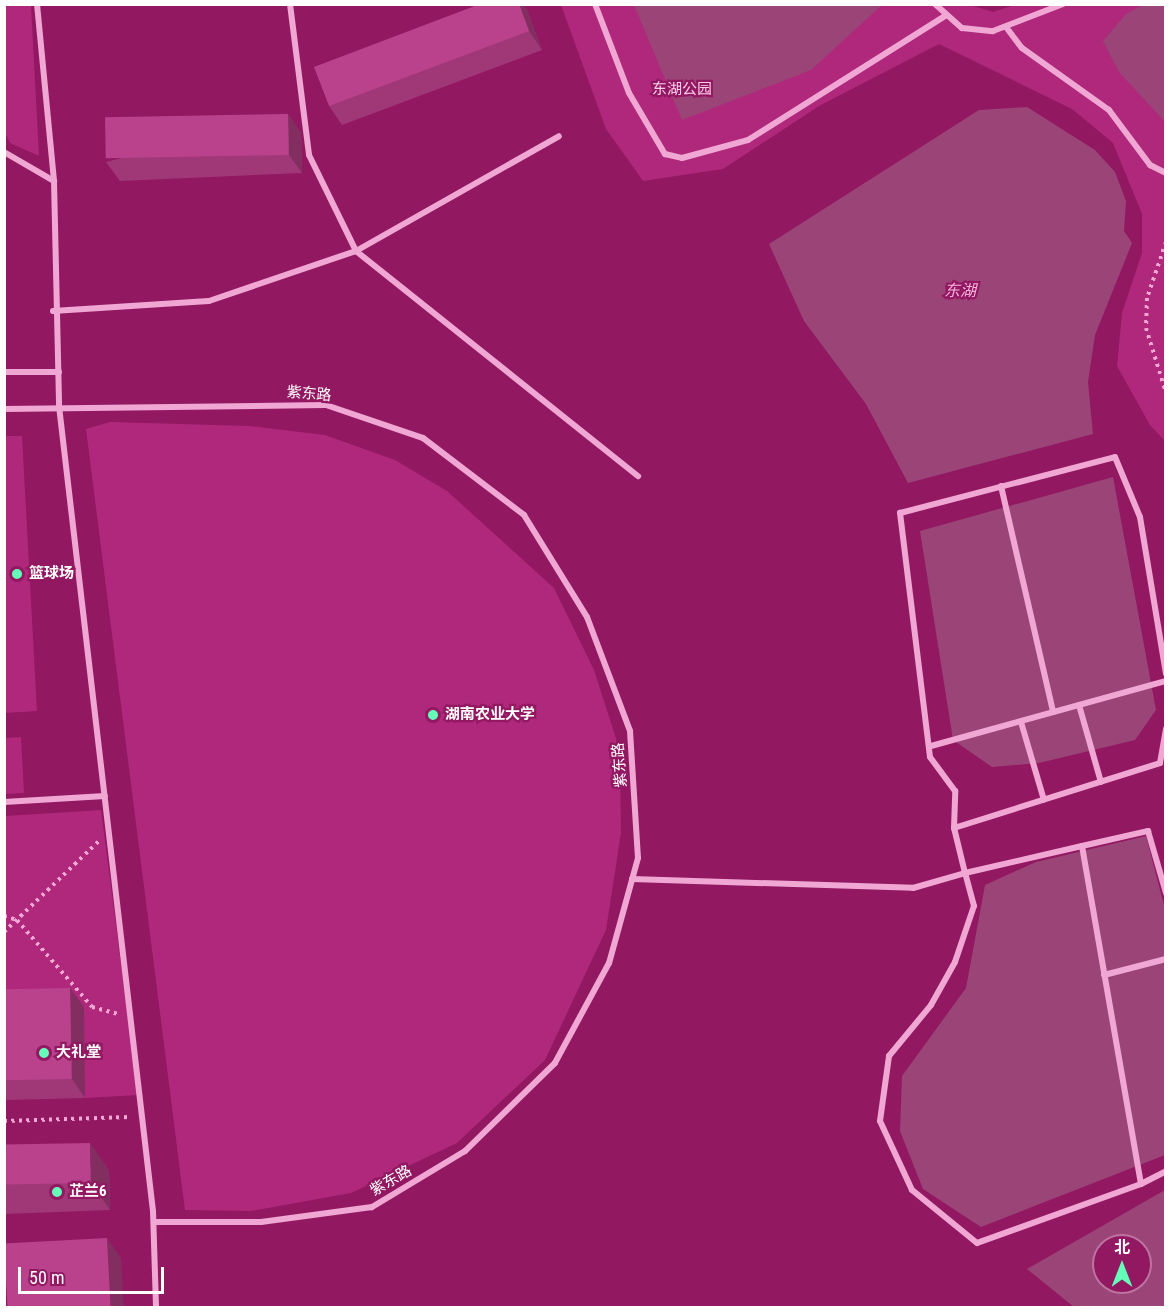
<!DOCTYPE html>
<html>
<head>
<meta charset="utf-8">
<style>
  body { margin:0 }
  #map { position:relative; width:1170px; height:1312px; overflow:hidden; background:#921862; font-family:"Roboto Condensed","Noto Sans SC",sans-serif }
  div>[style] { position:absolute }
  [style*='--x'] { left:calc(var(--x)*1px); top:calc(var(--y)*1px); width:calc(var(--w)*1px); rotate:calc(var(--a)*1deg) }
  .green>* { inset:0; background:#af287b }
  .water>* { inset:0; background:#9b4478 }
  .path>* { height:4px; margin-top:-2px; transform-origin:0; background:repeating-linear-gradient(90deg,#f0a7d4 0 3px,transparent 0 7.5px) }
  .minor>* { height:6px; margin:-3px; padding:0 3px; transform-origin:3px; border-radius:3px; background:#f0a7d4 }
  .wall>* { inset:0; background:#a03878 }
  .shaded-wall>* { inset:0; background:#822e61 }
  .building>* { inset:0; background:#ba418b; transform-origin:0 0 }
  .dots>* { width:16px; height:16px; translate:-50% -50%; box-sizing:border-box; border:3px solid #921862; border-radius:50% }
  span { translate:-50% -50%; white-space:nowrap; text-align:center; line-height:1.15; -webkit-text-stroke:4.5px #921862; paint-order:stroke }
  .park-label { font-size:15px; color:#fbceea }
  .street-label { font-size:15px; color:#fff }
  .poi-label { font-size:15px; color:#fff; font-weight:700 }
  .left { translate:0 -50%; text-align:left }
  .water-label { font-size:16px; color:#f7b4dd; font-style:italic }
  .frame { position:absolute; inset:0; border:6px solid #fff; pointer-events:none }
  .north { position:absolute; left:1092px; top:1234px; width:60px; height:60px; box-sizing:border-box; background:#921862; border:2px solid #be74a1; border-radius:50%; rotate:0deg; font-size:16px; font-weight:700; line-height:24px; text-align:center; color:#fff }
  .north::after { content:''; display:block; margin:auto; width:21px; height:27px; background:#66ffb9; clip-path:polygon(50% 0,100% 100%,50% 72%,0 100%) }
  .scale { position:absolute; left:18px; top:1267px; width:146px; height:27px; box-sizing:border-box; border:3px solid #fff; border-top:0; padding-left:8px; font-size:18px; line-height:21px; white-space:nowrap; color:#fff; -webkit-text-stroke:4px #921862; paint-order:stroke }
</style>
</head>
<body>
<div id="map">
  <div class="green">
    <div style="clip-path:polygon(5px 4px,31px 5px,39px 156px,10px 143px,5px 133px)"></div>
    <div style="clip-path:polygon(967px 4px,993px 12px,1014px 5px,1165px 5px,1165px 441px,1150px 425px,1117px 366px,1122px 313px,1142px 253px,1142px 214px,1113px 143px,1072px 109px,939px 44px,819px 106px,723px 169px,643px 181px,606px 129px,561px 5px)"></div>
    <div style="clip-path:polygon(110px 422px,249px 426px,325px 435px,395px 460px,447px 491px,554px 588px,594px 670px,620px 751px,621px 833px,606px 930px,545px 1060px,457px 1143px,351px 1193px,251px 1211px,185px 1210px,86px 429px)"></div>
    <div style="clip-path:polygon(5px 436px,22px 436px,37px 711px,5px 713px)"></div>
    <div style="clip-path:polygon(21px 737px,24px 793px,5px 794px,5px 738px)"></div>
    <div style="clip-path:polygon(101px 810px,138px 1095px,85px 1098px,83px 1007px,5px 1009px,5px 816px)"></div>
  </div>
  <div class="water">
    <div style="clip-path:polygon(1144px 4px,1165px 5px,1165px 122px,1119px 72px,1103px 41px,1125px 15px)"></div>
    <div style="clip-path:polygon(882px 5px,811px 70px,682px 120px,634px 5px)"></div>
    <div style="clip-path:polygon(1027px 107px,1095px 150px,1115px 172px,1126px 201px,1124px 231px,1132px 243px,1095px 335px,1088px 382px,1093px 434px,908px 483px,866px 404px,804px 321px,769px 244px,979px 110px)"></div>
    <div style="clip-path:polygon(1113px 477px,1156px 710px,1135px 740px,1039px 763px,992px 767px,953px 740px,920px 531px)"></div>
    <div style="clip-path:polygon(1146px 836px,1165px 909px,1165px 1155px,981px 1227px,923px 1189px,900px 1131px,902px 1076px,966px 988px,985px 885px,1036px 862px)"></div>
    <div style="clip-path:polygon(evenodd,1165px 1190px,1165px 1307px,1074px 1307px,1027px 1269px,1165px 1190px,1104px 1246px,1140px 1246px,1140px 1282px,1104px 1282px,1104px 1246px)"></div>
  </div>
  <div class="path">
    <div style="--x:1166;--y:242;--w:59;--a:108.7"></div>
    <div style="--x:1147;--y:298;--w:30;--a:92"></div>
    <div style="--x:1146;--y:328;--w:68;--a:72.9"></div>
    <div style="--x:4;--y:916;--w:14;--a:17"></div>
    <div style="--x:17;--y:920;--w:115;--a:49.2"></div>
    <div style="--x:92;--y:1007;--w:27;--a:15"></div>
    <div style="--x:4;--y:932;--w:132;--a:-43.8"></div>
    <div style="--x:4;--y:1121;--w:126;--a:-1.8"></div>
  </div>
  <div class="minor">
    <div style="--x:37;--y:4;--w:178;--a:84.5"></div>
    <div style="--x:54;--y:181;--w:225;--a:88.7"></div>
    <div style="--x:59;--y:406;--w:810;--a:83.34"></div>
    <div style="--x:153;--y:1211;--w:97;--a:88.2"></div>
    <div style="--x:290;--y:4;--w:152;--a:82.8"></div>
    <div style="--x:309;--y:155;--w:107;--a:63.9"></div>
    <div style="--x:356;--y:251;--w:361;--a:38.6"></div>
    <div style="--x:595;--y:4;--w:95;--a:69.1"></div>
    <div style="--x:629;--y:93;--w:71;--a:59.5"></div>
    <div style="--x:665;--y:154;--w:17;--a:13"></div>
    <div style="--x:682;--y:158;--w:68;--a:-15.3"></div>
    <div style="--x:748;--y:140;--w:233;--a:-32.2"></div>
    <div style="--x:935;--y:4;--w:36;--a:42"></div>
    <div style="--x:962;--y:28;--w:31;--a:6"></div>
    <div style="--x:993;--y:31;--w:75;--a:-21.1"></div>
    <div style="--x:1006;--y:27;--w:26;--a:53"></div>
    <div style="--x:1022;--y:48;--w:107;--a:35.5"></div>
    <div style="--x:1109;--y:110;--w:69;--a:53.3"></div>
    <div style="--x:1150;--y:165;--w:18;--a:27"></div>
    <div style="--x:4;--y:152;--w:58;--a:30.1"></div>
    <div style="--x:53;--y:311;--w:156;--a:-3.7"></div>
    <div style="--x:209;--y:301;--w:155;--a:-18.8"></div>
    <div style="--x:356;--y:251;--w:233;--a:-29.5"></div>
    <div style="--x:4;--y:372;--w:55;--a:0"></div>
    <div style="--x:4;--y:409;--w:322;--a:-0.7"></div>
    <div style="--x:326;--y:405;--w:102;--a:18.8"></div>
    <div style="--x:423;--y:438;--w:127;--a:37.3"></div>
    <div style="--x:524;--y:515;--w:120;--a:58.3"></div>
    <div style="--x:587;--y:617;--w:122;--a:69.3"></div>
    <div style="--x:630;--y:731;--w:127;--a:86.4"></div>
    <div style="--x:638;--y:858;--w:109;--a:105.4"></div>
    <div style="--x:609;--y:963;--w:114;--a:118.4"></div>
    <div style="--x:555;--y:1063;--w:126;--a:135.6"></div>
    <div style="--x:465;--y:1151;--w:109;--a:148.9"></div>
    <div style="--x:372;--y:1207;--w:112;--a:172.3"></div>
    <div style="--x:261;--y:1222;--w:107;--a:180"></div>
    <div style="--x:1001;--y:486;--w:232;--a:77"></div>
    <div style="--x:1079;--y:705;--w:80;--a:74.1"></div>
    <div style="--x:1021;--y:722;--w:81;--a:73.6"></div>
    <div style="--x:931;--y:746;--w:244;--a:-15.5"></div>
    <div style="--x:4;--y:802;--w:101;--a:-3.4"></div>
    <div style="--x:954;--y:828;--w:216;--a:-17.5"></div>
    <div style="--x:1160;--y:763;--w:35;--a:-80"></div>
    <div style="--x:1082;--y:846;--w:343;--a:80.1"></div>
    <div style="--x:1141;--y:1184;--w:174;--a:160.2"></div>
    <div style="--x:977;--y:1243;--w:84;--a:-140.8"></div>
    <div style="--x:912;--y:1190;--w:76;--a:-114.9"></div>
    <div style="--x:880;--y:1121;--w:66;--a:-82.1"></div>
    <div style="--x:889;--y:1056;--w:66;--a:-50.5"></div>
    <div style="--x:931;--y:1005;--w:49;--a:-60.8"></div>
    <div style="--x:955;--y:962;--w:59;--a:-71.3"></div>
    <div style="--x:974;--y:906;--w:34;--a:-105"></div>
    <div style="--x:965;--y:873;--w:120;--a:-13"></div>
    <div style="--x:1082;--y:846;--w:68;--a:-12.8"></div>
    <div style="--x:1148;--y:831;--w:65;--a:73.8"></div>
    <div style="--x:632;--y:879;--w:281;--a:1.8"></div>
    <div style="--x:913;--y:888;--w:54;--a:-16.1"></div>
    <div style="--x:965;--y:873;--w:46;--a:-103.7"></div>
    <div style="--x:954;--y:828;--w:37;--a:-88"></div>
    <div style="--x:955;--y:791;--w:42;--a:-126.3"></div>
    <div style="--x:930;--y:757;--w:246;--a:-97"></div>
    <div style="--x:900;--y:513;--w:222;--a:-14.6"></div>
    <div style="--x:1115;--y:457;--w:65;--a:67.4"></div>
    <div style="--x:1140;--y:517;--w:159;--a:80.6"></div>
    <div style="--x:1104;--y:975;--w:64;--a:-14.5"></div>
    <div style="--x:1141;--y:1184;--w:28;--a:-27"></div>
  </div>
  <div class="wall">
    <div style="clip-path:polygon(480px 4px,523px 4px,527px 10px,542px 50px,342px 125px,329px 106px)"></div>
    <div style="clip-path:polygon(288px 114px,301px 133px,302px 173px,120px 181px,106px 162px)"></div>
    <div style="clip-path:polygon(70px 988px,84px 1007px,85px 1098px,4px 1100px,4px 990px)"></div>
    <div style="clip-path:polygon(4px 1146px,109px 1170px,110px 1210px,4px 1214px)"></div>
  </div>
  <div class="shaded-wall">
    <div style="clip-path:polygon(519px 4px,523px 4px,527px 10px,542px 50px,529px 31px)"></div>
    <div style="clip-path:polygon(288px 114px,301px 133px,302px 173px,289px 155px)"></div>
    <div style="clip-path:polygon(70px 988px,84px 1007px,85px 1098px,72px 1079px)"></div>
    <div style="clip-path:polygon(90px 1143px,109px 1170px,110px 1210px,91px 1183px)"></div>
    <div style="clip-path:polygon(107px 1238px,121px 1258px,124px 1308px,111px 1308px)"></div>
  </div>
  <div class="building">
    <div style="clip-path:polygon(480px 4px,519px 4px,529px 31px,329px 106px,314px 67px)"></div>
    <div style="left:288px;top:114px;width:41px;height:183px;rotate:89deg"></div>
    <div style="left:70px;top:988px;width:91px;height:66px;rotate:89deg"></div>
    <div style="left:90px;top:1143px;width:40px;height:86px;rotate:89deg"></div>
    <div style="left:107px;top:1238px;width:70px;height:103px;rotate:87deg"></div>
  </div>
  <div class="dots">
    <div style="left:17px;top:574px;background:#66ffb9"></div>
    <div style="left:433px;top:715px;background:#66ffb9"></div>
    <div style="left:44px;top:1053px;background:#66ffb9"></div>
    <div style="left:57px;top:1192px;background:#66ffb9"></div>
  </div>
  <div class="park-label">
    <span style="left:682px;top:90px">东湖公园</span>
  </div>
  <div class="street-label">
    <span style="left:309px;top:394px;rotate:5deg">紫东路</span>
    <span style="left:620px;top:765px;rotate:-94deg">紫东路</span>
    <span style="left:391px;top:1181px;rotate:-30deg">紫东路</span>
  </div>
  <div class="poi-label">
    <span class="left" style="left:29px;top:574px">篮球场</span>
    <span class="left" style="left:445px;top:715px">湖南农业大学</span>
    <span class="left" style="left:56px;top:1053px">大礼堂</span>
    <span class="left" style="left:69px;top:1192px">芷兰6</span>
  </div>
  <div class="water-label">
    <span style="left:960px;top:291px">东湖</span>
  </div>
  <div class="frame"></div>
  <div class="north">北</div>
  <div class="scale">50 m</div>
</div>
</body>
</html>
